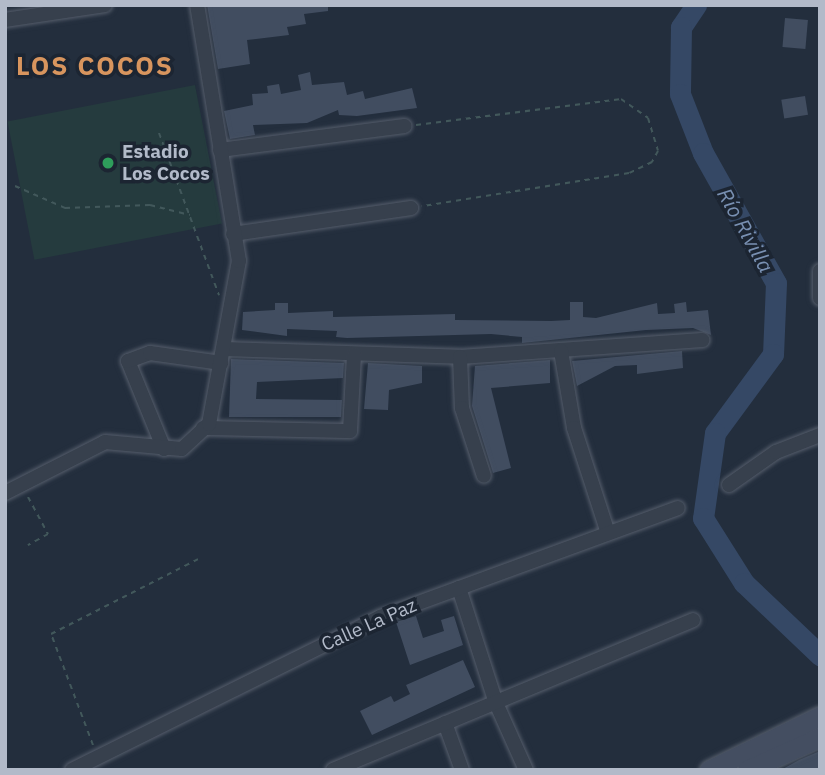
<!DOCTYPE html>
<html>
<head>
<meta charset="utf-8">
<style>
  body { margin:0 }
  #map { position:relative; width:825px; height:775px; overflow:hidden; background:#232e3d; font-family:"IBM Plex Sans",sans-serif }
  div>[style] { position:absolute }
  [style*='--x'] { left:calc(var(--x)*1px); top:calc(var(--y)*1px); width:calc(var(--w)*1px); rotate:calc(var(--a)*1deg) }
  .green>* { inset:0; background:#253b3e; transform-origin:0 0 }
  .river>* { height:21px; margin:-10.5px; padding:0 10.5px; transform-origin:10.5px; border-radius:10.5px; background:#354865 }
  .building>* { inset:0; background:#414d60; transform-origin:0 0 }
  .path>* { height:2px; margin-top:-1px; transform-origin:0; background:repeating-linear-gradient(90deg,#42585b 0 5px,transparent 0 10px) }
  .roads { filter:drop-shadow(0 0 2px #555d6b) drop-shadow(0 0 2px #555d6b) }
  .minor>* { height:14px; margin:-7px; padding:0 7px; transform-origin:7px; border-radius:7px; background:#37404d }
  .secondary>* { height:19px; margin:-9.5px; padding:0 9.5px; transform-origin:9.5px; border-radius:9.5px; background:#444e61 }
  .dots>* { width:19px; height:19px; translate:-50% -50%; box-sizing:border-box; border:4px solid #1c2532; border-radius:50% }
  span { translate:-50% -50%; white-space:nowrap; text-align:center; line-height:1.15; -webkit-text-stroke:7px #1c2532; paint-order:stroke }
  .poi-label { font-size:19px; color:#b2bac9; font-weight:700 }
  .left { translate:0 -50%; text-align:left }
  .street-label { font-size:19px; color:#b2bac9 }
  .water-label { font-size:21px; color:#7990b2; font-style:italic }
  .district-label { font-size:26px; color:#d8955e; font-weight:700; letter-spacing:2px }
  .frame { position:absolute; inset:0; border:7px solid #b2bac9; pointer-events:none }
</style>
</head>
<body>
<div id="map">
  <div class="green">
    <div style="left:195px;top:85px;width:141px;height:191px;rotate:79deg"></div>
  </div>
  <div class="river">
    <div style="--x:696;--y:5;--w:27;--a:124"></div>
    <div style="--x:681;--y:27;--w:67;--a:90.9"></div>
    <div style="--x:680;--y:94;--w:63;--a:68.7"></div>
    <div style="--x:703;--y:153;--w:149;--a:60.7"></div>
    <div style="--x:776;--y:283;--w:71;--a:92.4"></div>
    <div style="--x:773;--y:354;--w:98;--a:126.3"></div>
    <div style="--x:715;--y:433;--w:86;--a:98"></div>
    <div style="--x:703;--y:518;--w:77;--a:57.8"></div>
    <div style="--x:744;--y:583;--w:105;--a:43.5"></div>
  </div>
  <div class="building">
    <div style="clip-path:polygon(207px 5px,328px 5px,328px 11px,304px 14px,306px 24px,287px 27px,289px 35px,247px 40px,250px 64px,218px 69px)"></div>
    <div style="left:785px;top:18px;width:23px;height:29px;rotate:5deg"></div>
    <div style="clip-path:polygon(310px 72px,312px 85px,344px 82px,347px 95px,363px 91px,365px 99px,412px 88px,417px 108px,357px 116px,339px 115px,338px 110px,307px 123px,253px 125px,255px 135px,230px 139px,224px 111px,253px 105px,252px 94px,268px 93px,267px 86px,279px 84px,281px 94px,301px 90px,298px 75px)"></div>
    <div style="left:805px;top:96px;width:19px;height:24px;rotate:81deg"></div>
    <div style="clip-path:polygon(570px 302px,583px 302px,583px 317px,596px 318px,657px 303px,658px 314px,675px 313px,674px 304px,686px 302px,687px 312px,708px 310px,711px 335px,693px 328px,646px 330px,522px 343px,522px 337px,491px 334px,347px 338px,336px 337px,337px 331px,287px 329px,287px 336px,242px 330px,243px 312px,275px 310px,275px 303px,288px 303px,288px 313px,333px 311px,333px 317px,455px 314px,455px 320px,551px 321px,570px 320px)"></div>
    <div style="clip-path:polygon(682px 351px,683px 368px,637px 374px,637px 365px,615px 366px,577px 386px,572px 361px)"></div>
    <div style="clip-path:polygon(231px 359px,344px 363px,343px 378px,257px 382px,256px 399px,342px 400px,341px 417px,229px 417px)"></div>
    <div style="clip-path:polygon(550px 360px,550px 383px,491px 388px,511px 468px,493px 473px,472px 406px,475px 366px)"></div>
    <div style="clip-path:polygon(368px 363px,422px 366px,422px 383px,389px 390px,388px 410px,364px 409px)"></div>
    <div style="clip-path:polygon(416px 616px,423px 638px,444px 631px,441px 620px,454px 616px,463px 645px,410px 665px,396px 622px)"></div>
    <div style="clip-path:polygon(463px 660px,475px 687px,372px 735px,360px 711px,391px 696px,394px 702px,410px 694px,406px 685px)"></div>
    <div style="clip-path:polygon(820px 751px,820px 770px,781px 770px,799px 760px)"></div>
  </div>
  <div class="path">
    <div style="--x:416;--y:125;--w:207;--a:-7.2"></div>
    <div style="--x:621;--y:99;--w:33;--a:35"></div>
    <div style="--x:648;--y:118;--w:34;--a:73"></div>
    <div style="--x:658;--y:151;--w:13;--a:119"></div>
    <div style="--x:652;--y:162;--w:25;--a:154"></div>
    <div style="--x:629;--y:173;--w:210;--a:170.9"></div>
    <div style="--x:159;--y:133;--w:173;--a:69.7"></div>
    <div style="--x:15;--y:186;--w:55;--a:23.7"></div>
    <div style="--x:65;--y:208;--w:85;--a:-2"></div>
    <div style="--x:150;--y:205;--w:41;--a:14"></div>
    <div style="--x:28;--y:497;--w:42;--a:61.6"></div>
    <div style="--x:48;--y:534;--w:23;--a:151"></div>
    <div style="--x:93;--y:745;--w:119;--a:-110.7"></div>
    <div style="--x:51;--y:634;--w:165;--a:-27"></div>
  </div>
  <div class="roads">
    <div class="minor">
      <div style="--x:5;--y:20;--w:101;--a:-8.5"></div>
      <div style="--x:220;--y:150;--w:186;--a:-7.4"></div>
      <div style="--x:233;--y:234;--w:180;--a:-8.3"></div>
      <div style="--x:820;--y:271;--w:27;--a:90"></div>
      <div style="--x:224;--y:349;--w:236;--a:1.9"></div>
      <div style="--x:460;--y:357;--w:243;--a:-4"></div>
      <div style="--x:561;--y:351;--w:78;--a:80.4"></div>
      <div style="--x:574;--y:428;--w:110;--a:72.1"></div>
      <div style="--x:460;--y:357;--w:51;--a:87.8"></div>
      <div style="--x:462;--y:408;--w:71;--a:72.1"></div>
      <div style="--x:203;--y:428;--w:147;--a:1.2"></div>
      <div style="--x:350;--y:431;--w:77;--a:-87"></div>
      <div style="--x:164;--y:449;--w:95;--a:-112.2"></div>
      <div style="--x:128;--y:361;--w:23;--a:-20"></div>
      <div style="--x:150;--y:353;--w:72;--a:8"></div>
      <div style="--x:729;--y:485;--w:57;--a:-35.1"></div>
      <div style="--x:776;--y:452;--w:47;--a:-21.1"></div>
      <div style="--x:5;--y:493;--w:112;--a:-27"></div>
      <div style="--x:105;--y:442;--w:77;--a:5.2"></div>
      <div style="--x:182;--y:449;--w:37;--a:-43"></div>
      <div style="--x:209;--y:424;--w:166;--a:-79.6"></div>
      <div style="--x:239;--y:261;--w:259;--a:-99.3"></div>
      <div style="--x:459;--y:588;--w:121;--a:72.2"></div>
      <div style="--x:496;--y:703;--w:73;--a:65.9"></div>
      <div style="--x:445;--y:723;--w:50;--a:70.1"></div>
      <div style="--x:72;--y:770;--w:344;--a:-26.4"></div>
      <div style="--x:380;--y:617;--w:317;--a:-20.1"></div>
      <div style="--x:333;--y:770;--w:390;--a:-22.6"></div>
    </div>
    <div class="secondary">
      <div style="--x:709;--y:770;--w:123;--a:-25.9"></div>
      <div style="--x:747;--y:770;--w:80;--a:-24.3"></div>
    </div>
  </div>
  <div class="dots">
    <div style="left:108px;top:163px;background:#2e9e5b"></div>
  </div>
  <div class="poi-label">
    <span class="left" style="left:122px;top:163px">Estadio<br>Los Cocos</span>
  </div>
  <div class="street-label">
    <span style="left:369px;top:625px;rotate:-24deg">Calle La Paz</span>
  </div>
  <div class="water-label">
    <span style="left:746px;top:230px;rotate:61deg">Río Rivilla</span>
  </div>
  <div class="district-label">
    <span style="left:95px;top:66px">LOS COCOS</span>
  </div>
  <div class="frame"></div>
</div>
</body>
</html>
